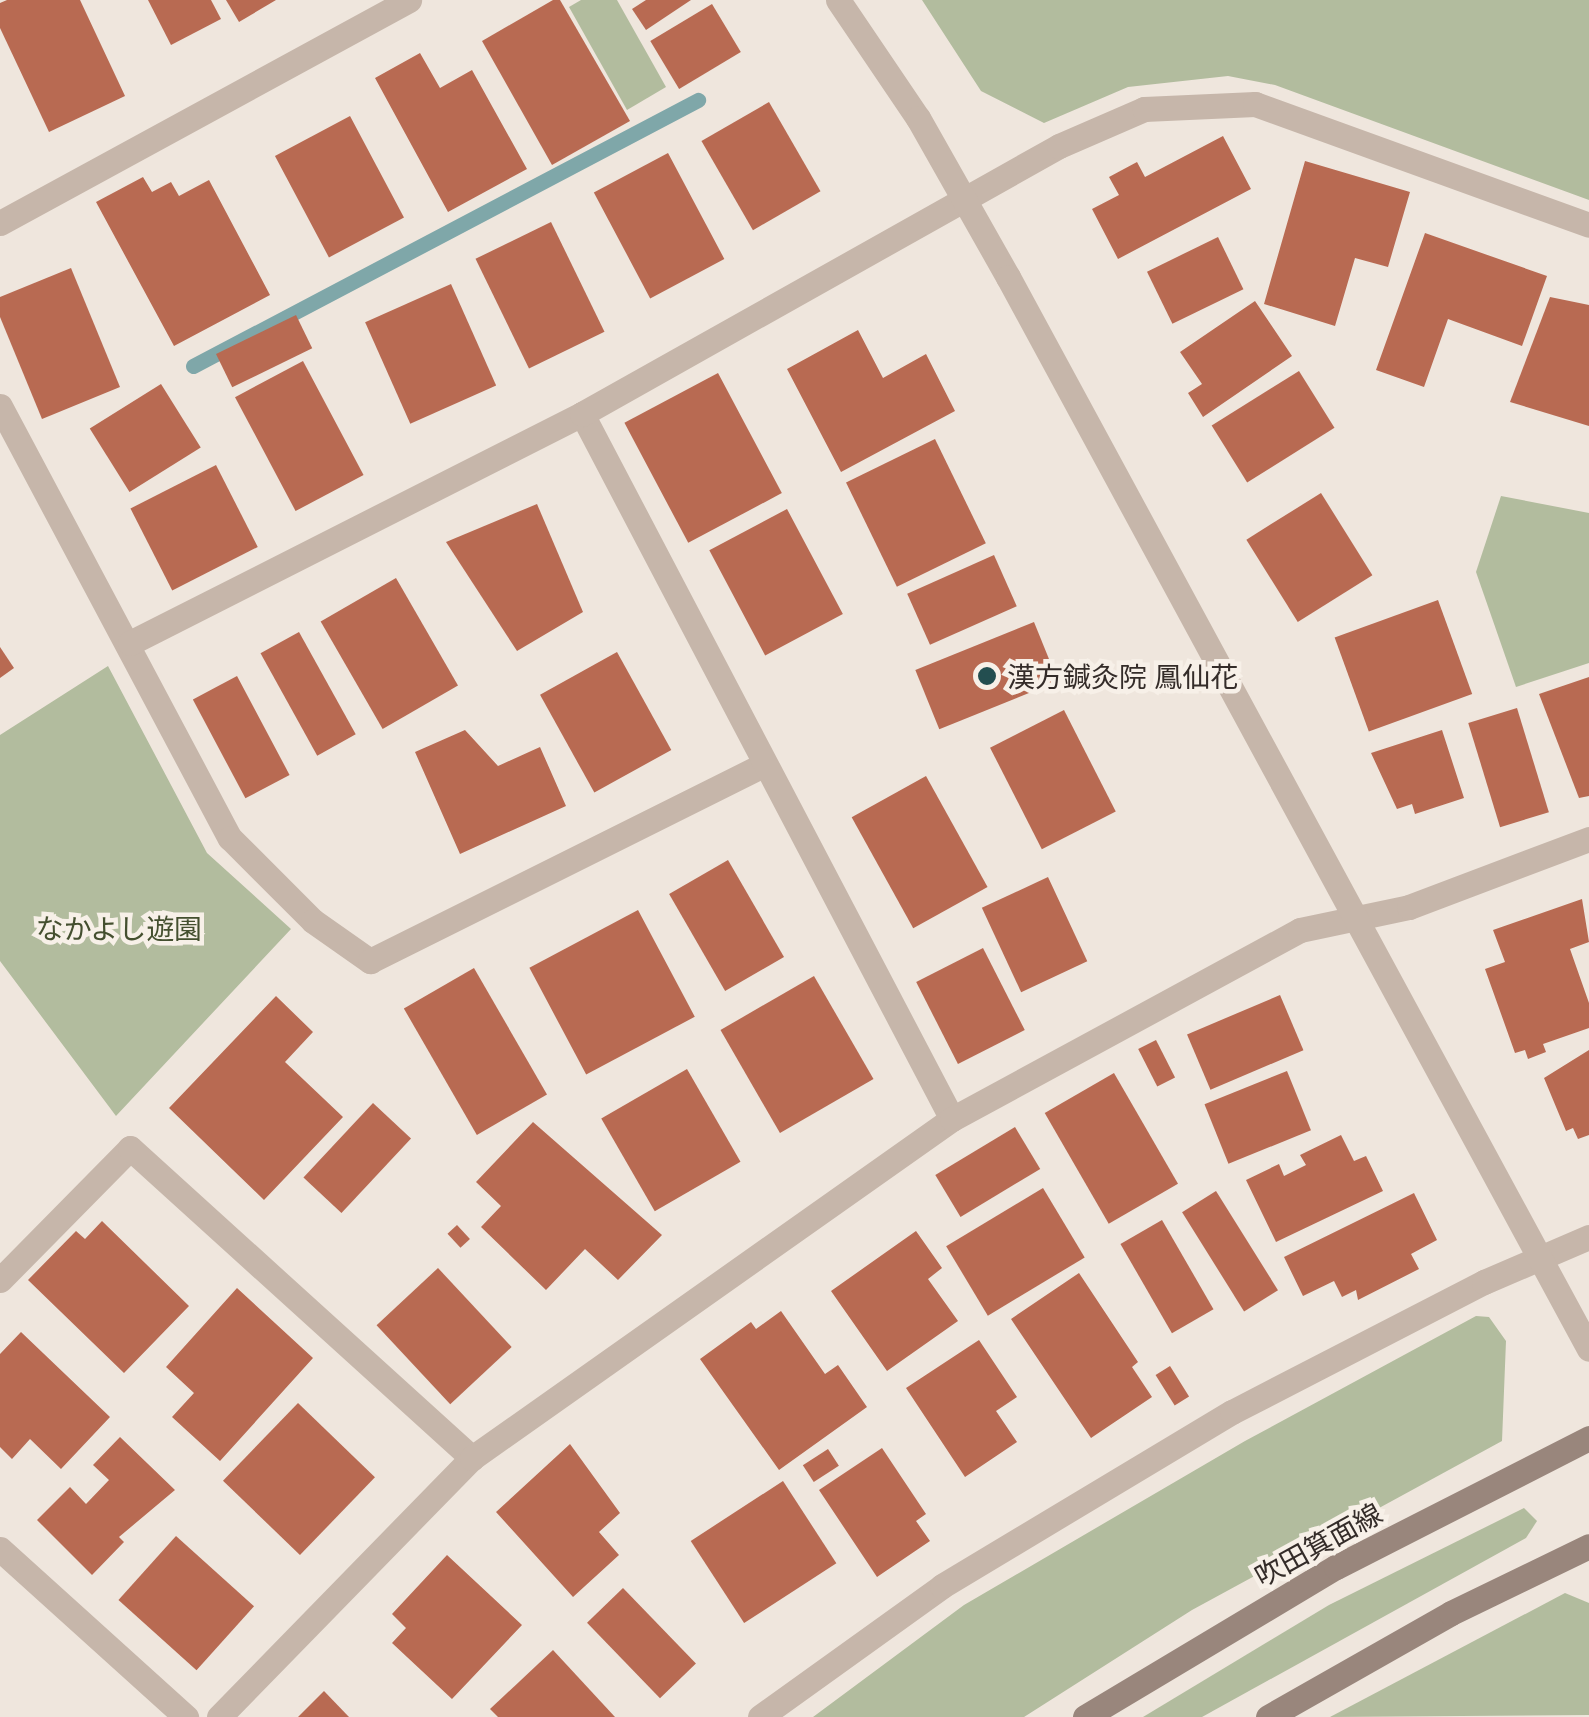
<!DOCTYPE html>
<html>
<head>
<meta charset="utf-8">
<style>
  body { margin:0 }
  #map { position:relative; width:1589px; height:1717px; overflow:hidden; background:#efe6dd; font-family:"Noto Sans","Noto Sans JP",sans-serif }
  div>[style] { position:absolute }
  [style*='--x'] { left:calc(var(--x)*1px); top:calc(var(--y)*1px); width:calc(var(--w)*1px); rotate:calc(var(--a)*1deg) }
  .green>* { inset:0; background:#b2bc9e }
  .stream>* { height:15px; margin:-7.5px; padding:0 7.5px; transform-origin:7.5px; border-radius:7.5px; background:#7fa7a9 }
  .building>* { inset:0; background:#b86a52; transform-origin:0 0 }
  .minor>* { height:25px; margin:-12.5px; padding:0 12.5px; transform-origin:12.5px; border-radius:12.5px; background:#c6b6aa }
  .tertiary>* { height:25px; margin:-12.5px; padding:0 12.5px; transform-origin:12.5px; border-radius:12.5px; background:#c6b6aa }
  .secondary>* { height:25px; margin:-12.5px; padding:0 12.5px; transform-origin:12.5px; border-radius:12.5px; background:#99867c }
  .dots>* { width:28px; height:28px; translate:-50% -50%; box-sizing:border-box; border:5px solid #f7f0e8; border-radius:50% }
  span { translate:-50% -50%; white-space:nowrap; text-align:center; line-height:1.15; -webkit-text-stroke:9px #f7f0e8; paint-order:stroke }
  .poi-label { font-size:28px; color:#342c29 }
  .left { translate:0 -50%; text-align:left }
  .park-label { font-size:28px; color:#444f2f }
  .street-label { font-size:28px; color:#342c29 }
</style>
</head>
<body>
<div id="map">
  <div class="green">
    <div style="clip-path:polygon(581px 0,617px 0,666px 87px,627px 110px,569px 7px)"></div>
    <div style="clip-path:polygon(922px 0,1589px 0,1589px 200px,1275px 85px,1228px 76px,1128px 87px,1044px 123px,981px 91px)"></div>
    <div style="clip-path:polygon(1501px 496px,1589px 513px,1589px 663px,1516px 687px,1476px 572px)"></div>
    <div style="clip-path:polygon(108px 666px,207px 853px,291px 929px,116px 1116px,0 961px,0 735px)"></div>
    <div style="clip-path:polygon(1476px 1316px,1489px 1317px,1506px 1341px,1502px 1441px,1192px 1610px,1024px 1717px,813px 1717px,964px 1605px,1245px 1441px)"></div>
    <div style="clip-path:polygon(1524px 1508px,1537px 1521px,1526px 1538px,1202px 1717px,1143px 1717px,1329px 1605px)"></div>
    <div style="clip-path:polygon(1565px 1593px,1589px 1603px,1589px 1715px,1330px 1717px)"></div>
  </div>
  <div class="stream">
    <div style="--x:193;--y:366;--w:571;--a:-27.78"></div>
  </div>
  <div class="building">
    <div style="clip-path:polygon(7px 0,80px 0,125px 96px,49px 132px,0 28px,0 3px)"></div>
    <div style="clip-path:polygon(148px 0,211px 0,221px 19px,171px 45px)"></div>
    <div style="clip-path:polygon(226px 0,276px 0,239px 22px)"></div>
    <div style="clip-path:polygon(553px 0,560px 0,630px 121px,552px 165px,482px 41px)"></div>
    <div style="clip-path:polygon(646px 0,691px 0,646px 30px,632px 9px)"></div>
    <div style="left:712px;top:4px;width:56px;height:72px;rotate:59deg"></div>
    <div style="clip-path:polygon(420px 53px,440px 88px,472px 70px,527px 169px,448px 212px,375px 78px)"></div>
    <div style="left:769px;top:102px;width:103px;height:78px;rotate:60deg"></div>
    <div style="left:350px;top:116px;width:115px;height:85px;rotate:62deg"></div>
    <div style="clip-path:polygon(1223px 136px,1251px 189px,1118px 259px,1092px 209px,1119px 195px,1109px 177px,1137px 162px,1145px 177px)"></div>
    <div style="left:668px;top:153px;width:120px;height:84px;rotate:62deg"></div>
    <div style="clip-path:polygon(1305px 161px,1410px 192px,1388px 267px,1355px 258px,1335px 326px,1264px 304px)"></div>
    <div style="clip-path:polygon(143px 177px,152px 192px,171px 182px,179px 196px,209px 180px,270px 295px,174px 346px,96px 202px)"></div>
    <div style="left:551px;top:222px;width:122px;height:84px;rotate:64deg"></div>
    <div style="clip-path:polygon(1425px 233px,1547px 276px,1522px 346px,1448px 319px,1424px 387px,1376px 370px)"></div>
    <div style="left:1218px;top:237px;width:58px;height:79px;rotate:64deg"></div>
    <div style="clip-path:polygon(71px 268px,120px 387px,42px 419px,0 317px,0 297px)"></div>
    <div style="left:451px;top:284px;width:111px;height:94px;rotate:66deg"></div>
    <div style="clip-path:polygon(1550px 297px,1589px 305px,1589px 426px,1510px 402px)"></div>
    <div style="clip-path:polygon(1255px 301px,1292px 356px,1203px 417px,1188px 393px,1202px 384px,1180px 352px)"></div>
    <div style="left:296px;top:315px;width:37px;height:89px;rotate:64deg"></div>
    <div style="clip-path:polygon(858px 330px,883px 378px,926px 354px,955px 411px,841px 472px,787px 369px)"></div>
    <div style="left:303px;top:361px;width:129px;height:77px;rotate:62deg"></div>
    <div style="left:1299px;top:371px;width:67px;height:103px;rotate:58deg"></div>
    <div style="left:718px;top:373px;width:136px;height:106px;rotate:62deg"></div>
    <div style="left:161px;top:384px;width:75px;height:84px;rotate:58deg"></div>
    <div style="left:935px;top:439px;width:116px;height:99px;rotate:64deg"></div>
    <div style="left:216px;top:465px;width:92px;height:96px;rotate:63deg"></div>
    <div style="left:1321px;top:493px;width:97px;height:88px;rotate:58deg"></div>
    <div style="clip-path:polygon(537px 504px,583px 612px,517px 651px,446px 542px)"></div>
    <div style="left:787px;top:509px;width:119px;height:88px;rotate:62deg"></div>
    <div style="left:994px;top:555px;width:56px;height:95px;rotate:66deg"></div>
    <div style="left:396px;top:578px;width:124px;height:87px;rotate:60deg"></div>
    <div style="left:1438px;top:600px;width:100px;height:110px;rotate:70deg"></div>
    <div style="left:1034px;top:622px;width:64px;height:128px;rotate:68deg"></div>
    <div style="left:299px;top:632px;width:117px;height:44px;rotate:61deg"></div>
    <div style="clip-path:polygon(0 647px,14px 668px,0 678px)"></div>
    <div style="left:617px;top:652px;width:112px;height:88px;rotate:61deg"></div>
    <div style="left:237px;top:676px;width:112px;height:50px;rotate:62deg"></div>
    <div style="clip-path:polygon(1589px 677px,1589px 796px,1579px 798px,1539px 694px)"></div>
    <div style="left:1517px;top:708px;width:109px;height:51px;rotate:73deg"></div>
    <div style="left:1064px;top:710px;width:114px;height:83px;rotate:63deg"></div>
    <div style="clip-path:polygon(465px 730px,498px 766px,540px 747px,566px 806px,460px 854px,415px 752px)"></div>
    <div style="clip-path:polygon(1442px 730px,1464px 798px,1415px 814px,1412px 804px,1397px 809px,1371px 753px)"></div>
    <div style="left:926px;top:776px;width:127px;height:85px;rotate:61deg"></div>
    <div style="left:728px;top:860px;width:112px;height:68px;rotate:60deg"></div>
    <div style="left:1048px;top:877px;width:93px;height:73px;rotate:65deg"></div>
    <div style="clip-path:polygon(1582px 899px,1589px 942px,1570px 949px,1589px 1003px,1589px 1028px,1543px 1044px,1546px 1052px,1528px 1059px,1525px 1050px,1515px 1053px,1485px 969px,1505px 962px,1493px 930px)"></div>
    <div style="left:638px;top:910px;width:121px;height:123px;rotate:62deg"></div>
    <div style="left:983px;top:948px;width:92px;height:75px;rotate:63deg"></div>
    <div style="left:474px;top:968px;width:146px;height:81px;rotate:60deg"></div>
    <div style="left:814px;top:976px;width:119px;height:108px;rotate:60deg"></div>
    <div style="left:1280px;top:995px;width:60px;height:101px;rotate:67deg"></div>
    <div style="clip-path:polygon(276px 996px,313px 1032px,285px 1062px,343px 1117px,264px 1200px,169px 1108px)"></div>
    <div style="left:1156px;top:1040px;width:42px;height:20px;rotate:63deg"></div>
    <div style="clip-path:polygon(1589px 1050px,1589px 1135px,1578px 1139px,1573px 1128px,1566px 1131px,1544px 1078px)"></div>
    <div style="left:687px;top:1069px;width:107px;height:99px;rotate:60deg"></div>
    <div style="left:1287px;top:1071px;width:64px;height:89px;rotate:68deg"></div>
    <div style="left:1114px;top:1073px;width:128px;height:80px;rotate:60deg"></div>
    <div style="left:373px;top:1103px;width:52px;height:102px;rotate:43deg"></div>
    <div style="clip-path:polygon(533px 1122px,662px 1235px,618px 1280px,585px 1249px,546px 1290px,481px 1227px,501px 1206px,476px 1182px)"></div>
    <div style="left:1015px;top:1127px;width:49px;height:93px;rotate:59deg"></div>
    <div style="clip-path:polygon(1341px 1135px,1354px 1161px,1366px 1156px,1383px 1191px,1276px 1242px,1246px 1180px,1279px 1164px,1284px 1176px,1306px 1165px,1300px 1155px)"></div>
    <div style="left:1043px;top:1188px;width:81px;height:113px;rotate:59deg"></div>
    <div style="left:1216px;top:1191px;width:117px;height:40px;rotate:58deg"></div>
    <div style="clip-path:polygon(1414px 1193px,1437px 1240px,1411px 1254px,1419px 1269px,1358px 1300px,1356px 1290px,1342px 1297px,1334px 1281px,1303px 1296px,1284px 1257px)"></div>
    <div style="left:1162px;top:1220px;width:103px;height:48px;rotate:60deg"></div>
    <div style="clip-path:polygon(102px 1221px,189px 1306px,124px 1373px,28px 1280px,76px 1231px,85px 1239px)"></div>
    <div style="left:457px;top:1225px;width:19px;height:13px;rotate:47deg"></div>
    <div style="clip-path:polygon(916px 1231px,942px 1268px,928px 1279px,958px 1321px,887px 1371px,831px 1291px)"></div>
    <div style="left:438px;top:1268px;width:108px;height:84px;rotate:47deg"></div>
    <div style="clip-path:polygon(1079px 1273px,1138px 1362px,1132px 1367px,1152px 1397px,1091px 1438px,1011px 1319px)"></div>
    <div style="clip-path:polygon(237px 1288px,313px 1358px,220px 1461px,172px 1417px,194px 1393px,166px 1367px)"></div>
    <div style="clip-path:polygon(781px 1311px,825px 1374px,838px 1365px,867px 1407px,779px 1470px,700px 1359px,751px 1322px,756px 1329px)"></div>
    <div style="clip-path:polygon(21px 1332px,110px 1417px,61px 1469px,30px 1439px,12px 1459px,0 1447px,0 1354px)"></div>
    <div style="clip-path:polygon(979px 1340px,1017px 1397px,996px 1411px,1017px 1442px,965px 1477px,906px 1388px)"></div>
    <div style="left:1170px;top:1366px;width:36px;height:17px;rotate:58deg"></div>
    <div style="left:298px;top:1403px;width:107px;height:108px;rotate:44deg"></div>
    <div style="clip-path:polygon(120px 1437px,175px 1490px,119px 1537px,124px 1542px,92px 1575px,37px 1520px,70px 1487px,86px 1504px,109px 1480px,93px 1465px)"></div>
    <div style="clip-path:polygon(570px 1444px,620px 1513px,599px 1532px,619px 1555px,573px 1597px,496px 1512px)"></div>
    <div style="clip-path:polygon(882px 1448px,926px 1514px,916px 1521px,930px 1541px,877px 1577px,819px 1490px)"></div>
    <div style="left:828px;top:1449px;width:20px;height:30px;rotate:57deg"></div>
    <div style="left:783px;top:1481px;width:98px;height:110px;rotate:57deg"></div>
    <div style="left:176px;top:1536px;width:105px;height:86px;rotate:42deg"></div>
    <div style="clip-path:polygon(447px 1555px,522px 1625px,452px 1699px,392px 1643px,406px 1628px,392px 1614px)"></div>
    <div style="left:623px;top:1588px;width:105px;height:50px;rotate:46deg"></div>
    <div style="clip-path:polygon(553px 1650px,615px 1717px,498px 1717px,490px 1709px)"></div>
    <div style="clip-path:polygon(324px 1691px,349px 1717px,298px 1717px)"></div>
  </div>
  <div class="minor">
    <div style="--x:0;--y:223;--w:466;--a:-28.6"></div>
    <div style="--x:0;--y:406;--w:489;--a:62"></div>
    <div style="--x:230;--y:838;--w:117;--a:45"></div>
    <div style="--x:313;--y:921;--w:70;--a:35.1"></div>
    <div style="--x:370;--y:961;--w:437;--a:-26.5"></div>
    <div style="--x:582;--y:414;--w:796;--a:62.31"></div>
    <div style="--x:130;--y:643;--w:507;--a:-26.87"></div>
    <div style="--x:582;--y:414;--w:547;--a:-29.33"></div>
    <div style="--x:1059;--y:146;--w:93;--a:-23.5"></div>
    <div style="--x:1144;--y:109;--w:111;--a:-2.6"></div>
    <div style="--x:1255;--y:104;--w:355;--a:19.9"></div>
    <div style="--x:0;--y:1280;--w:185;--a:-45.4"></div>
    <div style="--x:130;--y:1148;--w:462;--a:42.2"></div>
    <div style="--x:0;--y:1549;--w:251;--a:42.1"></div>
    <div style="--x:219;--y:1717;--w:362;--a:-45.7"></div>
    <div style="--x:472;--y:1458;--w:588;--a:-35.23"></div>
    <div style="--x:952;--y:1119;--w:396;--a:-28.5"></div>
    <div style="--x:1300;--y:930;--w:111;--a:-11.9"></div>
    <div style="--x:1409;--y:907;--w:192;--a:-20.7"></div>
    <div style="--x:760;--y:1717;--w:224;--a:-35.7"></div>
    <div style="--x:942;--y:1586;--w:338;--a:-31"></div>
    <div style="--x:1232;--y:1412;--w:284;--a:-27.3"></div>
    <div style="--x:1484;--y:1282;--w:114;--a:-23.2"></div>
  </div>
  <div class="tertiary">
    <div style="--x:838;--y:0;--w:143;--a:55.9"></div>
    <div style="--x:918;--y:118;--w:183;--a:60.5"></div>
    <div style="--x:1008;--y:277;--w:1219;--a:61.54"></div>
  </div>
  <div class="secondary">
    <div style="--x:1085;--y:1717;--w:292;--a:-30.9"></div>
    <div style="--x:1336;--y:1567;--w:284;--a:-27"></div>
    <div style="--x:1268;--y:1717;--w:210;--a:-29.6"></div>
    <div style="--x:1451;--y:1613;--w:153;--a:-25.9"></div>
  </div>
  <div class="dots">
    <div style="left:987px;top:676px;background:#234e50"></div>
  </div>
  <div class="poi-label">
    <span class="left" style="left:1007px;top:676px">漢方鍼灸院 鳳仙花</span>
  </div>
  <div class="park-label">
    <span style="left:119px;top:928px">なかよし遊園</span>
  </div>
  <div class="street-label">
    <span style="left:1318px;top:1544px;rotate:-29deg">吹田箕面線</span>
  </div>
</div>
</body>
</html>
